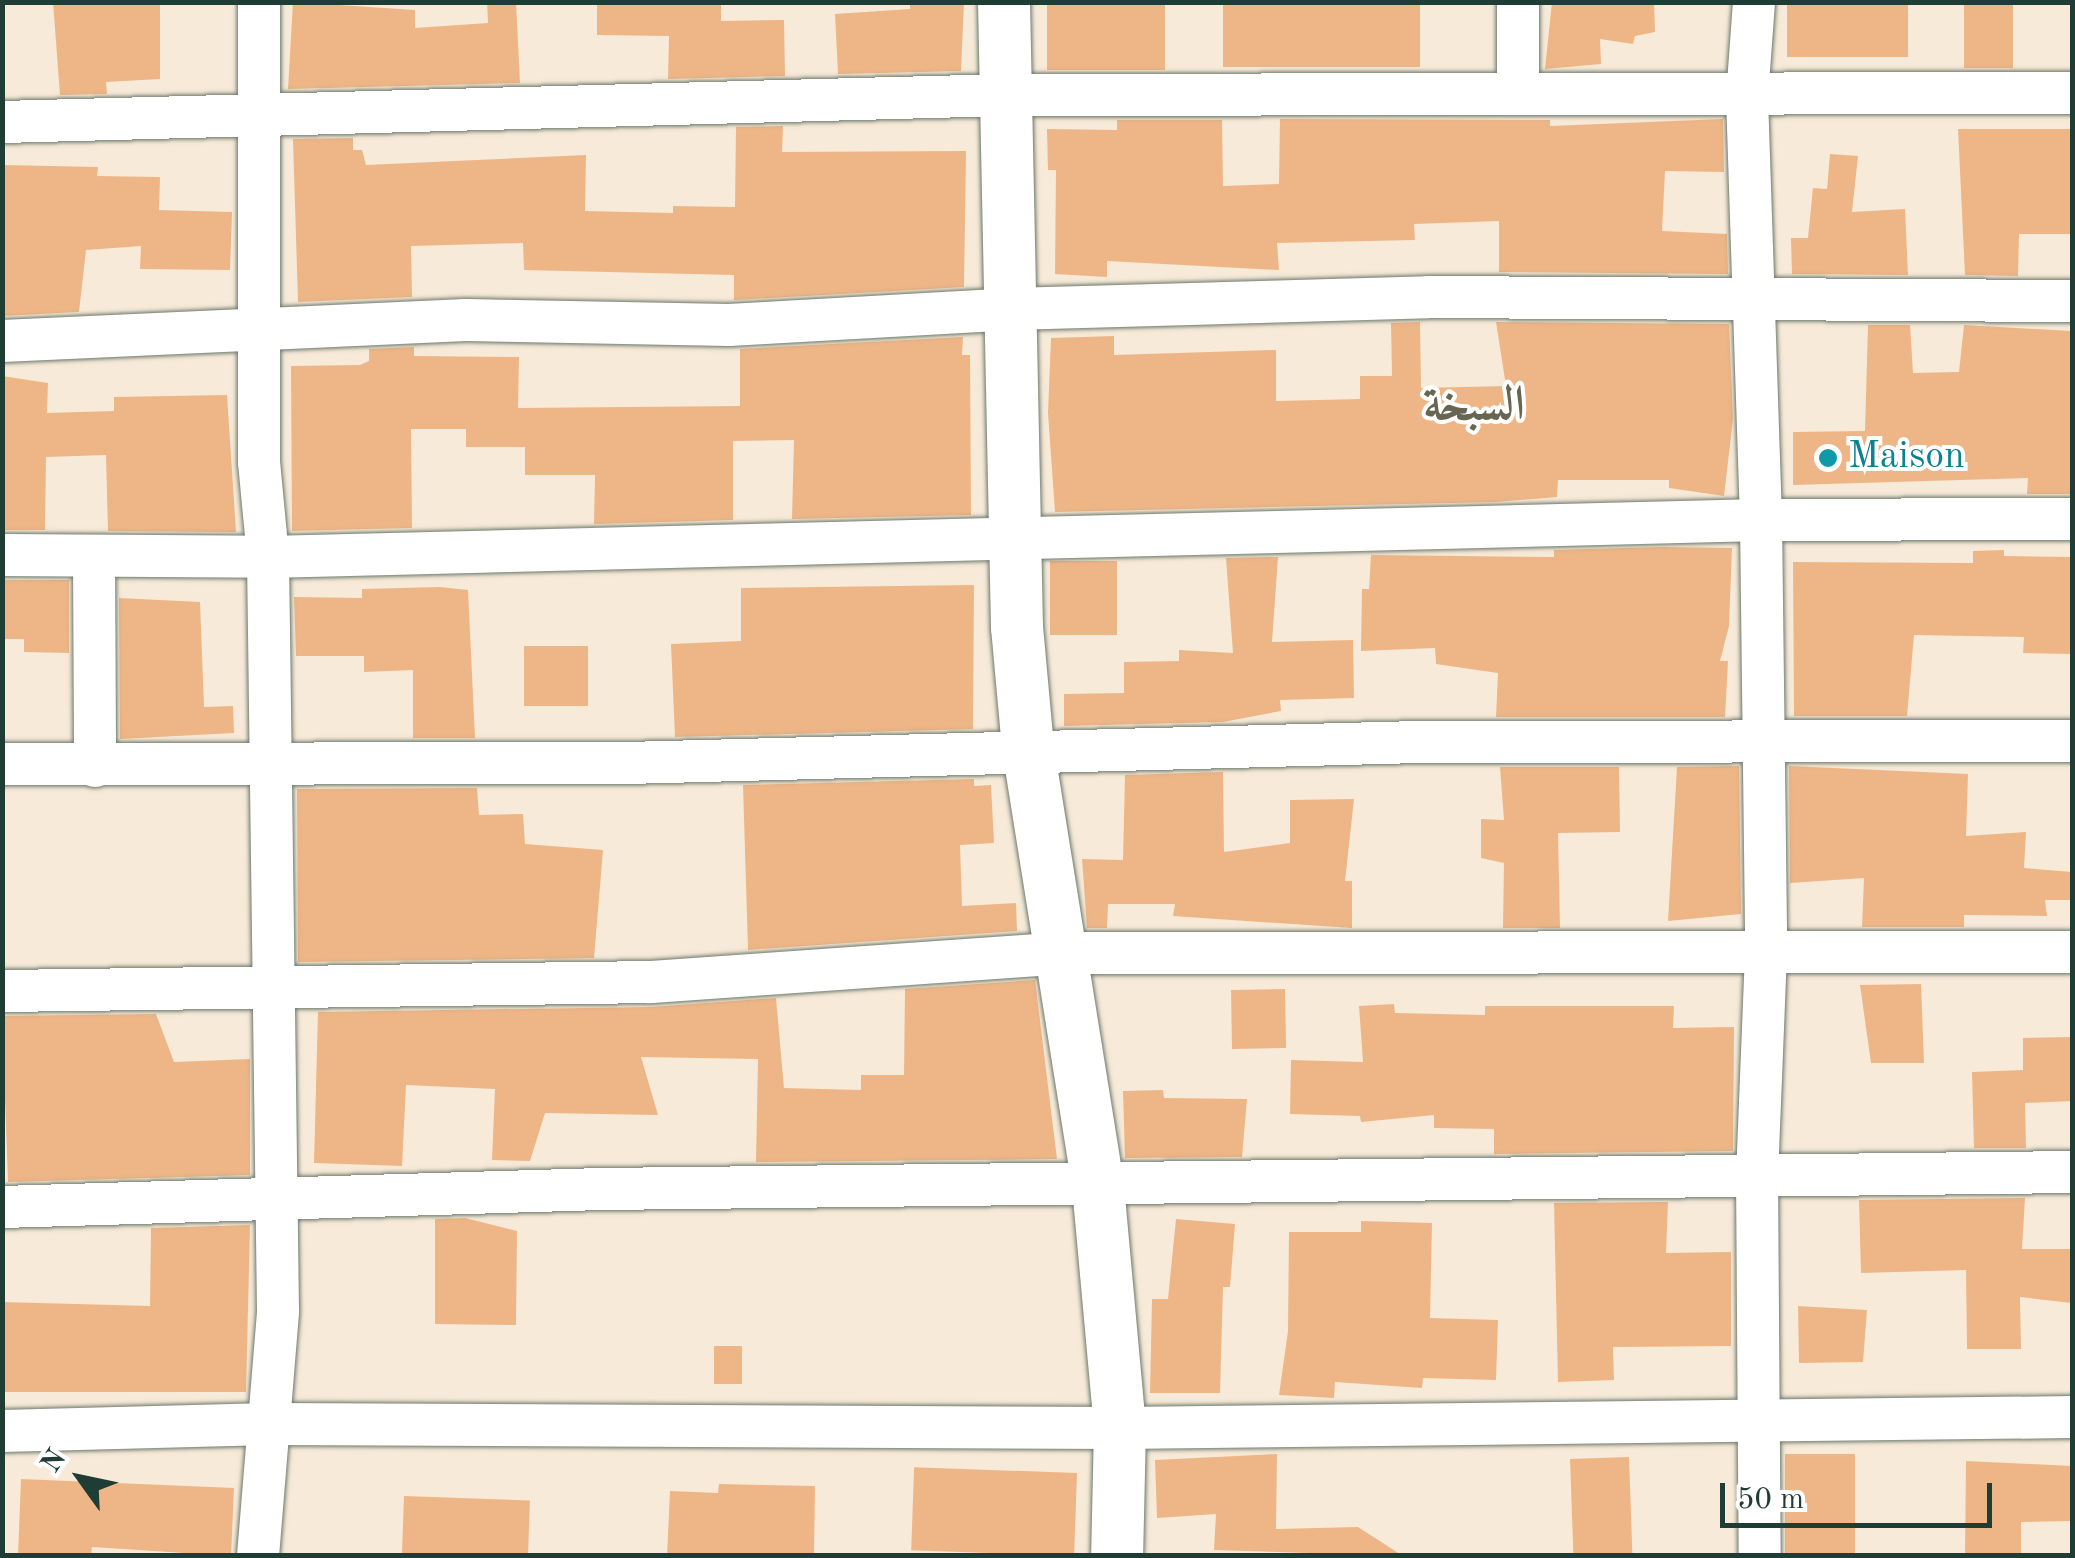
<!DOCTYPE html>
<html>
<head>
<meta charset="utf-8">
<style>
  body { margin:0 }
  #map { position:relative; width:2075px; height:1558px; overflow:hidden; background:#f8ead8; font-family:"Old Standard TT",Amiri,serif }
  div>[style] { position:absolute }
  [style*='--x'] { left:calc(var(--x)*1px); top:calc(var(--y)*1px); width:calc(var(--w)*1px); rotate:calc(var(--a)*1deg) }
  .building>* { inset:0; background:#eeb686; transform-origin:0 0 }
  .roads { filter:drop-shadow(0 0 2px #6b7a6d) drop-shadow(0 0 2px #6b7a6d) }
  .minor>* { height:42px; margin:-21px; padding:0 21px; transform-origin:21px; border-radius:21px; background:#fff }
  .tertiary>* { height:52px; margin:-26px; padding:0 26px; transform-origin:26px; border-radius:26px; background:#fff }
  .dots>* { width:28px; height:28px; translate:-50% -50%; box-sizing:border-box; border:5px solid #fff; border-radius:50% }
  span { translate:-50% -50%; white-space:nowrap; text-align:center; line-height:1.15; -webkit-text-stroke:8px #fff; paint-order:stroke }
  .culture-label { font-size:38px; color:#0d838f }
  .left { translate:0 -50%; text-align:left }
  .district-label { font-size:48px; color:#676751; font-weight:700 }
  .frame { position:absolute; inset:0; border:5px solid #1f3d34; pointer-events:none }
  .north { position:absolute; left:30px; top:1428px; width:100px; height:100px; -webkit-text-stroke:8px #fff; paint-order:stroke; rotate:303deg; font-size:28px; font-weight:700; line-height:40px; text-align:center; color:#1f3d34 }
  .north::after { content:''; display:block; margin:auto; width:35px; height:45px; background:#1f3d34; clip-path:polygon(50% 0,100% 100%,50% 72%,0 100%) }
  .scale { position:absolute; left:1720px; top:1483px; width:272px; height:45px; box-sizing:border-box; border:5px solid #1f3d34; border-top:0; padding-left:12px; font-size:30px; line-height:35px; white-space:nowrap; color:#1f3d34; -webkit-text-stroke:8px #fff; paint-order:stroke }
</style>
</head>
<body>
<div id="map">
  <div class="building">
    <div style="clip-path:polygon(53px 2px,160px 2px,160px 79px,106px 82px,107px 94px,60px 95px)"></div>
    <div style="clip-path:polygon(293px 2px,415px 10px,415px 28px,488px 23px,487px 2px,516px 2px,520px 83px,288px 89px)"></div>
    <div style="clip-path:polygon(597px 2px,721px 2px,721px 21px,784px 20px,785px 76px,668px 79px,669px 36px,597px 35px)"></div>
    <div style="clip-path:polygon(910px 2px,964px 2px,961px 71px,838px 74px,835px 14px,910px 9px)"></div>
    <div style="left:1047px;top:2px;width:118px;height:68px"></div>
    <div style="left:1223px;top:2px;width:197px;height:65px"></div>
    <div style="clip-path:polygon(1552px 2px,1654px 2px,1655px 32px,1635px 36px,1633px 44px,1600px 39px,1601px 64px,1545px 69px)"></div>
    <div style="left:1787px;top:2px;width:121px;height:55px"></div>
    <div style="left:1964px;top:2px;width:49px;height:66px"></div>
    <div style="clip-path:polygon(1280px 119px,1550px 120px,1550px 126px,1723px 119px,1724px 172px,1665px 171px,1662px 231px,1727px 234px,1728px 274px,1499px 272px,1499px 221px,1414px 224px,1415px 240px,1277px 243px,1279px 270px,1107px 261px,1107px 277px,1055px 274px,1056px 170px,1048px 170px,1047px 129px,1117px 130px,1117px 120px,1222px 120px,1223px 186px,1279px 184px)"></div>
    <div style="clip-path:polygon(783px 126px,782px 152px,966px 151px,964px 287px,734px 300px,734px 275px,524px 270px,523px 243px,411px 246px,412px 297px,298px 302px,293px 139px,353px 138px,353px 150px,362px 150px,366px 165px,586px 155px,585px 211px,673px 213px,673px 206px,735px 207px,736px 127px)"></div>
    <div style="clip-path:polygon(1958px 129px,2070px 129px,2072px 234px,2019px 234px,2018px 276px,1965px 275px)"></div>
    <div style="clip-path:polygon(1830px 154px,1858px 156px,1852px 212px,1905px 209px,1908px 275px,1792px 274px,1791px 238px,1808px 238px,1813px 188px,1827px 189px)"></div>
    <div style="clip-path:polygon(2px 165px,98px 167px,97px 176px,160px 177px,159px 210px,232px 212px,230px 270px,140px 269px,141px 246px,86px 250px,79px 312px,2px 316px)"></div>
    <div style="clip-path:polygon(1420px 322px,1421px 388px,1506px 386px,1496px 322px,1729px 324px,1733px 419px,1724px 496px,1669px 488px,1669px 480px,1558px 480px,1557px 497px,1495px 502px,1055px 512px,1048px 413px,1051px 338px,1114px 336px,1114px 355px,1276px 350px,1276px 401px,1360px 399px,1360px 376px,1392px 376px,1391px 323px)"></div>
    <div style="clip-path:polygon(1868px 325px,1910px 325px,1913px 373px,1959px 372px,1964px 325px,2072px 331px,2072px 494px,2027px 494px,2028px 478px,1793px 485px,1793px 432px,1865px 431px)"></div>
    <div style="clip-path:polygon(963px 337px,962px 355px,970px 355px,971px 515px,792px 519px,794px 440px,733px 441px,733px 520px,594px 524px,595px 475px,525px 475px,525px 447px,466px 447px,466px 429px,411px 429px,412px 528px,292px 531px,291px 366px,360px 365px,369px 361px,369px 349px,414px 347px,414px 356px,519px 357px,518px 408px,740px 406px,740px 349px)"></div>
    <div style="clip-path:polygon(2px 376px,48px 383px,47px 413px,114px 411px,114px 397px,227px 395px,236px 532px,108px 531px,106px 455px,46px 457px,45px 530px,5px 530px)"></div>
    <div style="clip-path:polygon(1663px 547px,1732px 548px,1729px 626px,1720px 661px,1728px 661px,1725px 717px,1496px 717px,1498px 673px,1436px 664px,1435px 648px,1361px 651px,1362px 589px,1369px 589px,1371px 555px,1554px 557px,1554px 550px)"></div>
    <div style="clip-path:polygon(2004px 550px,2004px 556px,2072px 557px,2072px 654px,2023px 653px,2024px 637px,1914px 635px,1907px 716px,1794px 716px,1793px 562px,1973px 563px,1973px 551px)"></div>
    <div style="clip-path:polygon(1278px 557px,1272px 642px,1353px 640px,1354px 698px,1280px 700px,1281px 711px,1223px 722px,1064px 726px,1064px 694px,1124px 693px,1124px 662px,1179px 661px,1179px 650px,1233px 653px,1226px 558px)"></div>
    <div style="left:1117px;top:561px;width:74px;height:67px;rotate:90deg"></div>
    <div style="clip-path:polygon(2px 580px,69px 580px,69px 653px,24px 652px,24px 639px,2px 639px)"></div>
    <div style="clip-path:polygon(974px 585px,973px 729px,675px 737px,671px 644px,741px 641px,741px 588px)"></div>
    <div style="clip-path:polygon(440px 587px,468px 590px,475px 738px,413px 738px,413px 670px,364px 672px,364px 656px,296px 656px,294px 597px,362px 598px,362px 589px)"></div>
    <div style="clip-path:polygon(119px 598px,200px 602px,204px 707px,233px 706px,234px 733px,120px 739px)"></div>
    <div style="left:524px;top:646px;width:64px;height:60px"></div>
    <div style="clip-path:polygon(1739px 766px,1741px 914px,1668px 921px,1677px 767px)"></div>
    <div style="clip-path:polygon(1789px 766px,1968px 774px,1966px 836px,2026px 832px,2024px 868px,2072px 872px,2072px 900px,2045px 900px,2047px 916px,1964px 915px,1964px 927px,1862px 927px,1864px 878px,1790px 883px)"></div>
    <div style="clip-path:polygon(1500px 767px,1619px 767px,1620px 832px,1558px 833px,1560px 928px,1503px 928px,1504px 863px,1481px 858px,1481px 819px,1504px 820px)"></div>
    <div style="clip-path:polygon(1223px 772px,1224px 852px,1290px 843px,1290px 800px,1354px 799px,1345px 881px,1352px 881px,1352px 928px,1173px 916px,1175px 904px,1108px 904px,1107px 928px,1087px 928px,1082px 859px,1123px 860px,1125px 775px)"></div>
    <div style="clip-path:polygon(974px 779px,974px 786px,991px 785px,994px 843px,960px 845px,962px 906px,1016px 903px,1017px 931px,748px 950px,743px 785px)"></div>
    <div style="clip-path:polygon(477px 788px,479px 815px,523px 814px,525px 844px,603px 850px,594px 958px,298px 962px,297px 789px)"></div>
    <div style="clip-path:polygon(1035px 980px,1057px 1159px,756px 1162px,758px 1059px,641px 1057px,658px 1115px,545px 1113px,530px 1161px,492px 1160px,495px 1089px,406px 1085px,402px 1166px,314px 1163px,318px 1012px,651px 1007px,776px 998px,784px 1088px,861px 1090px,861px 1075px,904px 1075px,905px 989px)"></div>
    <div style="clip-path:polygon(1921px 984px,1924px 1063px,1871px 1063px,1860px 985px)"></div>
    <div style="left:1285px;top:989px;width:59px;height:54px;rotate:89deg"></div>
    <div style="clip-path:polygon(1394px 1004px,1395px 1013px,1485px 1015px,1485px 1006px,1674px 1006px,1673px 1028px,1734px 1027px,1733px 1151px,1494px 1154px,1494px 1129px,1434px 1128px,1434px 1115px,1361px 1122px,1360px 1116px,1290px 1114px,1291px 1060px,1363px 1062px,1359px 1006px)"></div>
    <div style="clip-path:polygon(156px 1014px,174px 1062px,250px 1059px,250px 1175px,8px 1182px,2px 1016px)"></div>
    <div style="clip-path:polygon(2072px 1037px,2072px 1101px,2025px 1103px,2026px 1148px,1974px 1148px,1972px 1072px,2023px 1070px,2023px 1038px)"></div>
    <div style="clip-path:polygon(1163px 1090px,1164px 1098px,1247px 1099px,1242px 1157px,1125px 1158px,1123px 1091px)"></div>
    <div style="clip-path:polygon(2025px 1198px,2022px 1249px,2072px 1249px,2072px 1303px,2020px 1297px,2021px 1349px,1967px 1349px,1966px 1270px,1861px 1273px,1859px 1200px)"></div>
    <div style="clip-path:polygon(1668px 1202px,1666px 1253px,1731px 1252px,1731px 1346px,1613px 1347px,1614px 1380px,1558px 1382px,1554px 1203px)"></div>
    <div style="clip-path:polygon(465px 1218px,517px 1231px,516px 1325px,435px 1324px,435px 1219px)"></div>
    <div style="clip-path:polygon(1176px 1219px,1235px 1224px,1230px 1287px,1223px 1287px,1220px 1393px,1150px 1393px,1152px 1299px,1168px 1299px)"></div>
    <div style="clip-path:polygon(1361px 1221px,1432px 1223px,1430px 1318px,1498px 1320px,1496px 1380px,1423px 1378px,1422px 1388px,1335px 1382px,1334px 1398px,1279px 1395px,1288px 1331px,1289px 1232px,1361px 1232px)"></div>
    <div style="clip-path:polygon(250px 1225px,246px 1392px,2px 1392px,2px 1302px,150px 1306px,151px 1228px)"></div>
    <div style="clip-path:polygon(1798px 1306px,1867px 1310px,1863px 1362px,1799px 1363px)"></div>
    <div style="left:714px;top:1346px;width:28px;height:38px"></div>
    <div style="clip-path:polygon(1277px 1454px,1276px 1529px,1358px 1527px,1403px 1556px,1214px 1550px,1216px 1514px,1157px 1518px,1155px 1460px)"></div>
    <div style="left:1785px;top:1454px;width:70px;height:102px"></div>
    <div style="left:1629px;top:1457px;width:99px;height:59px;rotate:88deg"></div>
    <div style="clip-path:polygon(1966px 1461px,2072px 1466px,2072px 1521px,2021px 1522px,2021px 1556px,1965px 1556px)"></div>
    <div style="left:1077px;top:1473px;width:83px;height:163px;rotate:92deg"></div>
    <div style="clip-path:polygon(21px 1479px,234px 1488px,231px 1556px,92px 1547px,91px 1556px,18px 1556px)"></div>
    <div style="clip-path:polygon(719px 1484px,815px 1486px,814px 1556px,667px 1556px,670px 1491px,718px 1493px)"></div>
    <div style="left:404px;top:1496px;width:126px;height:60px;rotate:2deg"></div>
  </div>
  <div class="roads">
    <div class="minor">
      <div style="--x:1754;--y:2;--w:95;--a:94.2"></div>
      <div style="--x:1747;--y:97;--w:423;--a:88.1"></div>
      <div style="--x:1761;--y:520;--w:433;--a:89.3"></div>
      <div style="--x:1766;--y:953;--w:220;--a:92.3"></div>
      <div style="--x:1757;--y:1173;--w:383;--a:89.6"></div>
      <div style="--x:1518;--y:93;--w:91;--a:-90"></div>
      <div style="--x:2;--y:122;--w:1004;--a:-1.54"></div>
      <div style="--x:1006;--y:95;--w:1066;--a:-0.11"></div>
      <div style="--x:2;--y:341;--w:464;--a:-2.6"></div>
      <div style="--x:466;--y:320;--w:263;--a:1.1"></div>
      <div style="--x:729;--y:325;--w:282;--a:-3.2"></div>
      <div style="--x:1011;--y:309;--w:417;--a:-1.6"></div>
      <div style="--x:1428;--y:297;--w:644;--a:0.36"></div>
      <div style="--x:2;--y:555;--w:266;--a:0.4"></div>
      <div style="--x:268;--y:557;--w:1493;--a:-1.42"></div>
      <div style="--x:1761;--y:520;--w:311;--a:-0.2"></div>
      <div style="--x:94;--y:556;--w:210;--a:89.7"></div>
      <div style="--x:2;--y:764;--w:625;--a:-0.09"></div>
      <div style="--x:627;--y:763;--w:792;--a:-1.52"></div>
      <div style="--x:1419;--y:742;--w:653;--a:-0.09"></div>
      <div style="--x:2;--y:991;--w:649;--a:-0.79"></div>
      <div style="--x:651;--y:982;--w:413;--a:-4"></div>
      <div style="--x:1063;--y:953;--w:1009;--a:-0.06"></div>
      <div style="--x:2;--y:1207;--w:599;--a:-1.72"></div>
      <div style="--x:601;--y:1189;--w:1471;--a:-0.66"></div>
      <div style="--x:2;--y:1431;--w:268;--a:-1.5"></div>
      <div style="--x:270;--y:1424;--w:850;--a:0.27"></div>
      <div style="--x:1120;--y:1428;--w:952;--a:-0.66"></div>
      <div style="--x:258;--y:1556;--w:246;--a:-85.3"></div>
      <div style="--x:278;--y:1311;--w:754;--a:-90.76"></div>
      <div style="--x:268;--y:557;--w:95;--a:-95.4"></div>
      <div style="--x:259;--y:462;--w:460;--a:-90"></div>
    </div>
    <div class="tertiary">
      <div style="--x:1004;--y:2;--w:625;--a:88.81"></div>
      <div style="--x:1017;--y:627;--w:121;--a:84.8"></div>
      <div style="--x:1028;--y:748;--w:444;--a:80.9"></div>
      <div style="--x:1098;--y:1186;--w:243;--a:84.8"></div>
      <div style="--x:1120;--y:1428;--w:128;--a:91.3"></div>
    </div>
  </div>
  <div class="dots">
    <div style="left:1828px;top:458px;background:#0f9aa8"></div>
  </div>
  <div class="culture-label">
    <span class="left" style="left:1848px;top:458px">Maison</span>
  </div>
  <div class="district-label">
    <span style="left:1474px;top:407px">السبخة</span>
  </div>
  <div class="frame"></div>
  <div class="north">N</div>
  <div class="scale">50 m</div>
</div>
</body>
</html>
